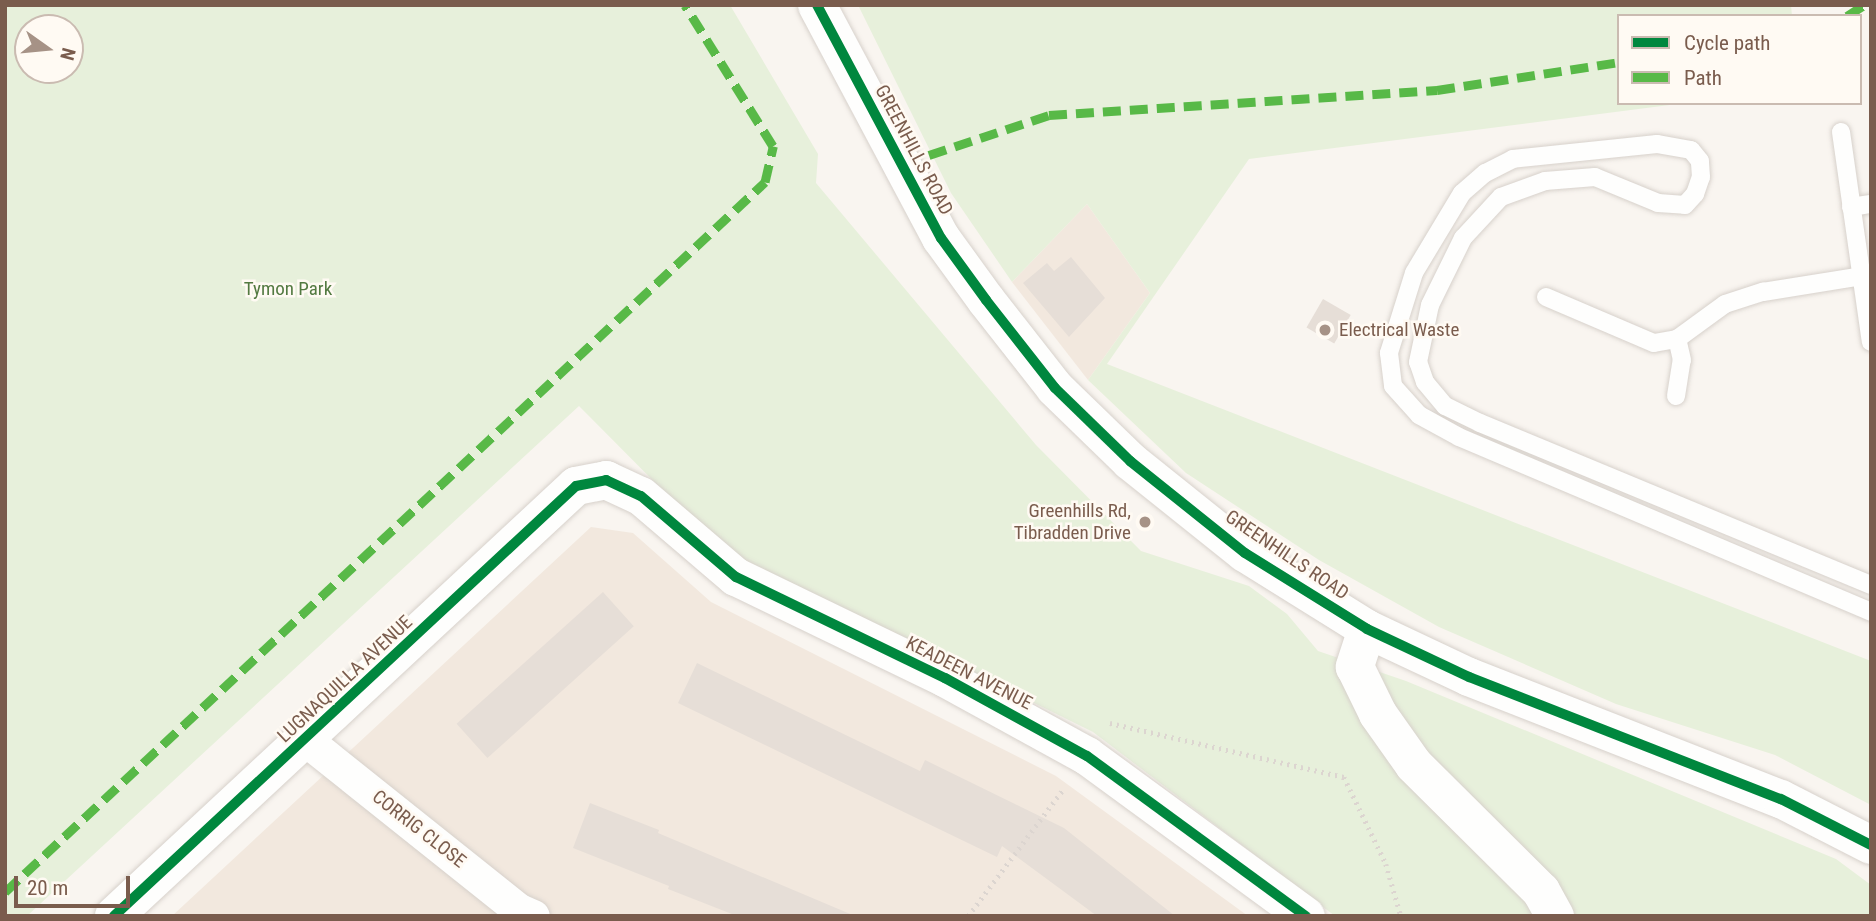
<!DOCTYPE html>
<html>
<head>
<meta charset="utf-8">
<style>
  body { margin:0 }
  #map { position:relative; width:1876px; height:921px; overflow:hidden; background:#f9f5f0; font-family:"Roboto Condensed",sans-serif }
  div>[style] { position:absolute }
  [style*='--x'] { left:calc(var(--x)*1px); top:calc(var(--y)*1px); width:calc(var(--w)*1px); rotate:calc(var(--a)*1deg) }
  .residential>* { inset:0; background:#f2e8de }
  .green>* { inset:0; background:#e7f0db }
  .building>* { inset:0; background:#e6ded7; transform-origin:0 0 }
  .path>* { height:4.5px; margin-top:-2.25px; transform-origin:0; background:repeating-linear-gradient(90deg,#dcd5d0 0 2px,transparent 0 7px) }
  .roads { filter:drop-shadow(0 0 2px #d7d1cb) drop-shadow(0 0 2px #d7d1cb) }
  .lane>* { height:18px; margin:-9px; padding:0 9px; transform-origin:9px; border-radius:9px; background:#fefefd }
  .street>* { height:33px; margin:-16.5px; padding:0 16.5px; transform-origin:16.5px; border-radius:16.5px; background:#fefefd }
  .secondary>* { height:38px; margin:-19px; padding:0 19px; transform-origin:19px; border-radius:19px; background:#fefefd }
  .quiet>* { height:9px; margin-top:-4.5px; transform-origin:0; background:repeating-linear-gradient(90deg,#58b947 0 18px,transparent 0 27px) }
  .cycleway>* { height:10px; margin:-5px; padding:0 5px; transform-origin:5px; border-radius:5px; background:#00873e }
  .dots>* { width:19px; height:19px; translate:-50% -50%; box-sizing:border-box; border:4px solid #fffaf3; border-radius:50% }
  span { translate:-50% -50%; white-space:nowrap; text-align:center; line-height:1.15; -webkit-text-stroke:5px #fffaf3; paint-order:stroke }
  .street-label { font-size:19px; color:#7a5c4d }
  .park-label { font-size:19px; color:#537a41 }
  .poi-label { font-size:19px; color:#7a5c4d }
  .left { translate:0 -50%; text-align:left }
  .right { translate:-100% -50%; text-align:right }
  .frame { position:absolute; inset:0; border:7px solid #7a5c4d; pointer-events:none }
  .legend { position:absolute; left:1617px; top:14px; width:245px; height:91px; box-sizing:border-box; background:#fffaf3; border:2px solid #cabbb1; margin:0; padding:9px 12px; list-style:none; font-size:21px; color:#7a5c4d }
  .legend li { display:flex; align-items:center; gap:14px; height:35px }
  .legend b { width:35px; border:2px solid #cabbb1 }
  .north { position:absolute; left:14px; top:14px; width:70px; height:70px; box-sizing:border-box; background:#fffaf3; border:2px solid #cabbb1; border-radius:50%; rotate:105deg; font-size:19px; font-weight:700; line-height:28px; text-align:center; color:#7a5c4d }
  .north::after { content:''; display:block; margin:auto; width:24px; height:32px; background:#a69286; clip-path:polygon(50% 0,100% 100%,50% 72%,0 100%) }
  .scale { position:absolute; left:14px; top:876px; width:116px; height:32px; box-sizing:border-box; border:4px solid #7a5c4d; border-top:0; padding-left:9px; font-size:21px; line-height:24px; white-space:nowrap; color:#7a5c4d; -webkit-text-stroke:5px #fffaf3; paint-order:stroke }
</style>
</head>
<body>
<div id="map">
  <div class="residential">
    <div style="clip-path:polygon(1087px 204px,1150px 293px,1088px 380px,1012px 282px)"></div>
    <div style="clip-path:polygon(591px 527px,633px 533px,711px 602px,1056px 776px,1248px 916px,172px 916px)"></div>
  </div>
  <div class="green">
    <div style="clip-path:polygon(evenodd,5px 5px,730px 5px,818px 154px,816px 183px,1036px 445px,1141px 551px,1249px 586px,1287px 614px,1318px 651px,1406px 681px,1836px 859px,1871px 885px,1871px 916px,1335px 916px,1093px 732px,721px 549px,579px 406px,27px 916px,5px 916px,5px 5px,28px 28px,70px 28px,70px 70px,28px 70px,28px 28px)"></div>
    <div style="clip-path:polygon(858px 5px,1791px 5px,1792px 16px,1619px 16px,1619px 103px,1685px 103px,1249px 159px,1107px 364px,1871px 661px,1871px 805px,1775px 755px,1616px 704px,1439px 627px,1319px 560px,1186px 473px,1088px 380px,1150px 293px,1087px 204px,1012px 282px,951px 193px)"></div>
  </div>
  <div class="building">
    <div style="clip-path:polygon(1071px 257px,1105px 298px,1069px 337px,1023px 283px,1047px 263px,1054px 271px)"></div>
    <div style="left:1323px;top:299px;width:32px;height:33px;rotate:30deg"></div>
    <div style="left:603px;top:592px;width:46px;height:197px;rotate:48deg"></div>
    <div style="clip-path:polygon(697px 663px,920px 771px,925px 760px,1064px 828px,1175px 916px,1097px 916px,1002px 846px,997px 857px,678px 703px)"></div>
    <div style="clip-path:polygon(590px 803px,659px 830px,658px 833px,855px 916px,737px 916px,668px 889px,669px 886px,573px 848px)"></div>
  </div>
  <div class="path">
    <div style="--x:1110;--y:723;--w:240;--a:13"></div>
    <div style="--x:1344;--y:777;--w:97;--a:64.2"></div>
    <div style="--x:1386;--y:864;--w:54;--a:73.9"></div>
    <div style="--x:968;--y:916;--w:160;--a:-53.1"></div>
  </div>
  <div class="roads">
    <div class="lane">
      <div style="--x:1841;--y:132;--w:212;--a:81.9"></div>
      <div style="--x:1851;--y:207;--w:20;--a:-9"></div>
      <div style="--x:1546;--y:297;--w:117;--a:23.1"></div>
      <div style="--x:1654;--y:343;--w:23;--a:-10"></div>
      <div style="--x:1677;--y:339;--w:59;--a:-36.1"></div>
      <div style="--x:1725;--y:304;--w:40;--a:-18"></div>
      <div style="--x:1763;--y:292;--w:100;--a:-9.2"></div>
      <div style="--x:1676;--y:396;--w:36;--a:-81"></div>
      <div style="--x:1682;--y:360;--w:22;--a:-103"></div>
      <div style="--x:1871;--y:585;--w:423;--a:-157.5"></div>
      <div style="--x:1480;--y:423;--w:39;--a:-154"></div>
      <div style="--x:1445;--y:406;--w:31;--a:-130"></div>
      <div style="--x:1425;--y:382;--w:21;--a:-109"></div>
      <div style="--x:1418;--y:362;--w:58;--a:-78.1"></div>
      <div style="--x:1430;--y:305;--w:75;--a:-63.8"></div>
      <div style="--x:1463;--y:238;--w:56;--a:-47.2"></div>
      <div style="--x:1501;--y:197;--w:47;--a:-20"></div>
      <div style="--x:1545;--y:181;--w:50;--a:-4.6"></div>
      <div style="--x:1595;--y:177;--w:68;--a:22.4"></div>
      <div style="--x:1658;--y:203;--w:27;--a:4"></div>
      <div style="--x:1685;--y:205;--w:15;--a:-48"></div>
      <div style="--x:1695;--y:194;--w:18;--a:-71"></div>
      <div style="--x:1701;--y:177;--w:16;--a:-94"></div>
      <div style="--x:1700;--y:161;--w:14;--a:-129"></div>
      <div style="--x:1691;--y:150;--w:35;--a:-170"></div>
      <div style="--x:1657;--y:144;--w:145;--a:174.1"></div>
      <div style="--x:1513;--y:159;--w:31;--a:153"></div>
      <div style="--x:1485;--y:173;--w:30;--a:139"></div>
      <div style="--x:1462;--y:193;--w:93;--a:121"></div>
      <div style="--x:1414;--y:273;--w:84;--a:107.4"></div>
      <div style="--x:1389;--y:353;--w:33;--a:83"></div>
      <div style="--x:1393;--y:386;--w:39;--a:48"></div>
      <div style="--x:1419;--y:415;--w:46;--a:28.8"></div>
      <div style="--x:1459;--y:437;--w:448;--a:23"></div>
    </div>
    <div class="street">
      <div style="--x:306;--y:740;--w:273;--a:38.6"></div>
      <div style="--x:519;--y:910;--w:15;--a:23"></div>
    </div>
    <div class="secondary">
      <div style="--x:817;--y:5;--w:264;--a:62"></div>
      <div style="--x:941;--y:238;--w:77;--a:54"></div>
      <div style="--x:986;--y:300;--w:112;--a:51.9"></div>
      <div style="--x:1055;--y:388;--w:105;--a:44.2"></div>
      <div style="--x:1130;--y:461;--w:147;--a:38.7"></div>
      <div style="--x:1245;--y:553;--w:144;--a:31.9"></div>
      <div style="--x:1367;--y:629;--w:113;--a:25.2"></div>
      <div style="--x:1469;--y:677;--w:335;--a:21.4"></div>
      <div style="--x:1781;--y:799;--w:101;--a:27.1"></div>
      <div style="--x:1367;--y:629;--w:40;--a:108"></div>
      <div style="--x:1355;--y:667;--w:52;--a:63.9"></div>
      <div style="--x:1378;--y:714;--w:62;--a:54.8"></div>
      <div style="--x:1414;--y:765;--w:179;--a:44.8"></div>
      <div style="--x:1541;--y:891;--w:29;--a:61"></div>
      <div style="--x:114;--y:916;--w:631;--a:-42.95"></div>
      <div style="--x:576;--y:486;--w:31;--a:-11"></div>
      <div style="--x:606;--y:480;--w:38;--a:25"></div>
      <div style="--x:641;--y:496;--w:125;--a:40.5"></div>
      <div style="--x:736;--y:577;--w:232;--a:25.8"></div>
      <div style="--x:945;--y:678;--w:162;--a:28.8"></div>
      <div style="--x:1087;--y:756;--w:271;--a:36.2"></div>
    </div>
  </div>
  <div class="quiet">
    <div style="--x:1847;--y:16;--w:20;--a:-33"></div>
    <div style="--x:929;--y:155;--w:126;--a:-18.4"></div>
    <div style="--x:1049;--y:115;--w:389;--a:-3.7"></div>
    <div style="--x:1437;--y:90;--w:184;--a:-8.7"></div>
    <div style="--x:5;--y:892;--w:1040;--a:-43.05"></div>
    <div style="--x:765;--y:182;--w:37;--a:-77"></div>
    <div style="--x:773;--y:146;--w:166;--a:-122"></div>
  </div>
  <div class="cycleway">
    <div style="--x:817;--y:5;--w:264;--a:62"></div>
    <div style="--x:941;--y:238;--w:77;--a:54"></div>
    <div style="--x:986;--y:300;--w:112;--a:51.9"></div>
    <div style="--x:1055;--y:388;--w:105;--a:44.2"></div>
    <div style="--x:1130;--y:461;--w:147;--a:38.7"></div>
    <div style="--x:1245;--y:553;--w:144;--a:31.9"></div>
    <div style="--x:1367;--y:629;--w:113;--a:25.2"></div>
    <div style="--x:1469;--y:677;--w:335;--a:21.4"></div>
    <div style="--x:1781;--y:799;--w:101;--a:27.1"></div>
    <div style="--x:114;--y:916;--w:631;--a:-42.95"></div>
    <div style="--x:576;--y:486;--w:31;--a:-11"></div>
    <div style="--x:606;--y:480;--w:38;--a:25"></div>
    <div style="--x:641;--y:496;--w:125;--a:40.5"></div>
    <div style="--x:736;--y:577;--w:232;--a:25.8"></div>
    <div style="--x:945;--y:678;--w:162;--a:28.8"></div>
    <div style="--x:1087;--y:756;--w:271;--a:36.2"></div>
  </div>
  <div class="dots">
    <div style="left:1325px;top:330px;background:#a69286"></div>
    <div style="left:1145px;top:522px;background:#a69286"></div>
  </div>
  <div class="street-label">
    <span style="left:914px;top:150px;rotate:62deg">GREENHILLS ROAD</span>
    <span style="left:1287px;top:555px;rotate:34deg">GREENHILLS ROAD</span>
    <span style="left:969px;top:673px;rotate:27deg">KEADEEN AVENUE</span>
    <span style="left:345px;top:679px;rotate:-43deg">LUGNAQUILLA AVENUE</span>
    <span style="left:419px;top:829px;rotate:38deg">CORRIG CLOSE</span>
  </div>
  <div class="park-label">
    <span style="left:288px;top:289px">Tymon Park</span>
  </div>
  <div class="poi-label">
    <span class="left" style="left:1339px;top:330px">Electrical Waste</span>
    <span class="right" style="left:1131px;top:522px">Greenhills Rd,<br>Tibradden Drive</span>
  </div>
  <div class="frame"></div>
  <ul class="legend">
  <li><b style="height:9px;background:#00873e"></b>Cycle path</li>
  <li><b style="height:9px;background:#58b947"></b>Path</li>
  </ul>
  <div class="north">N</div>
  <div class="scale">20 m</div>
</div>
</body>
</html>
